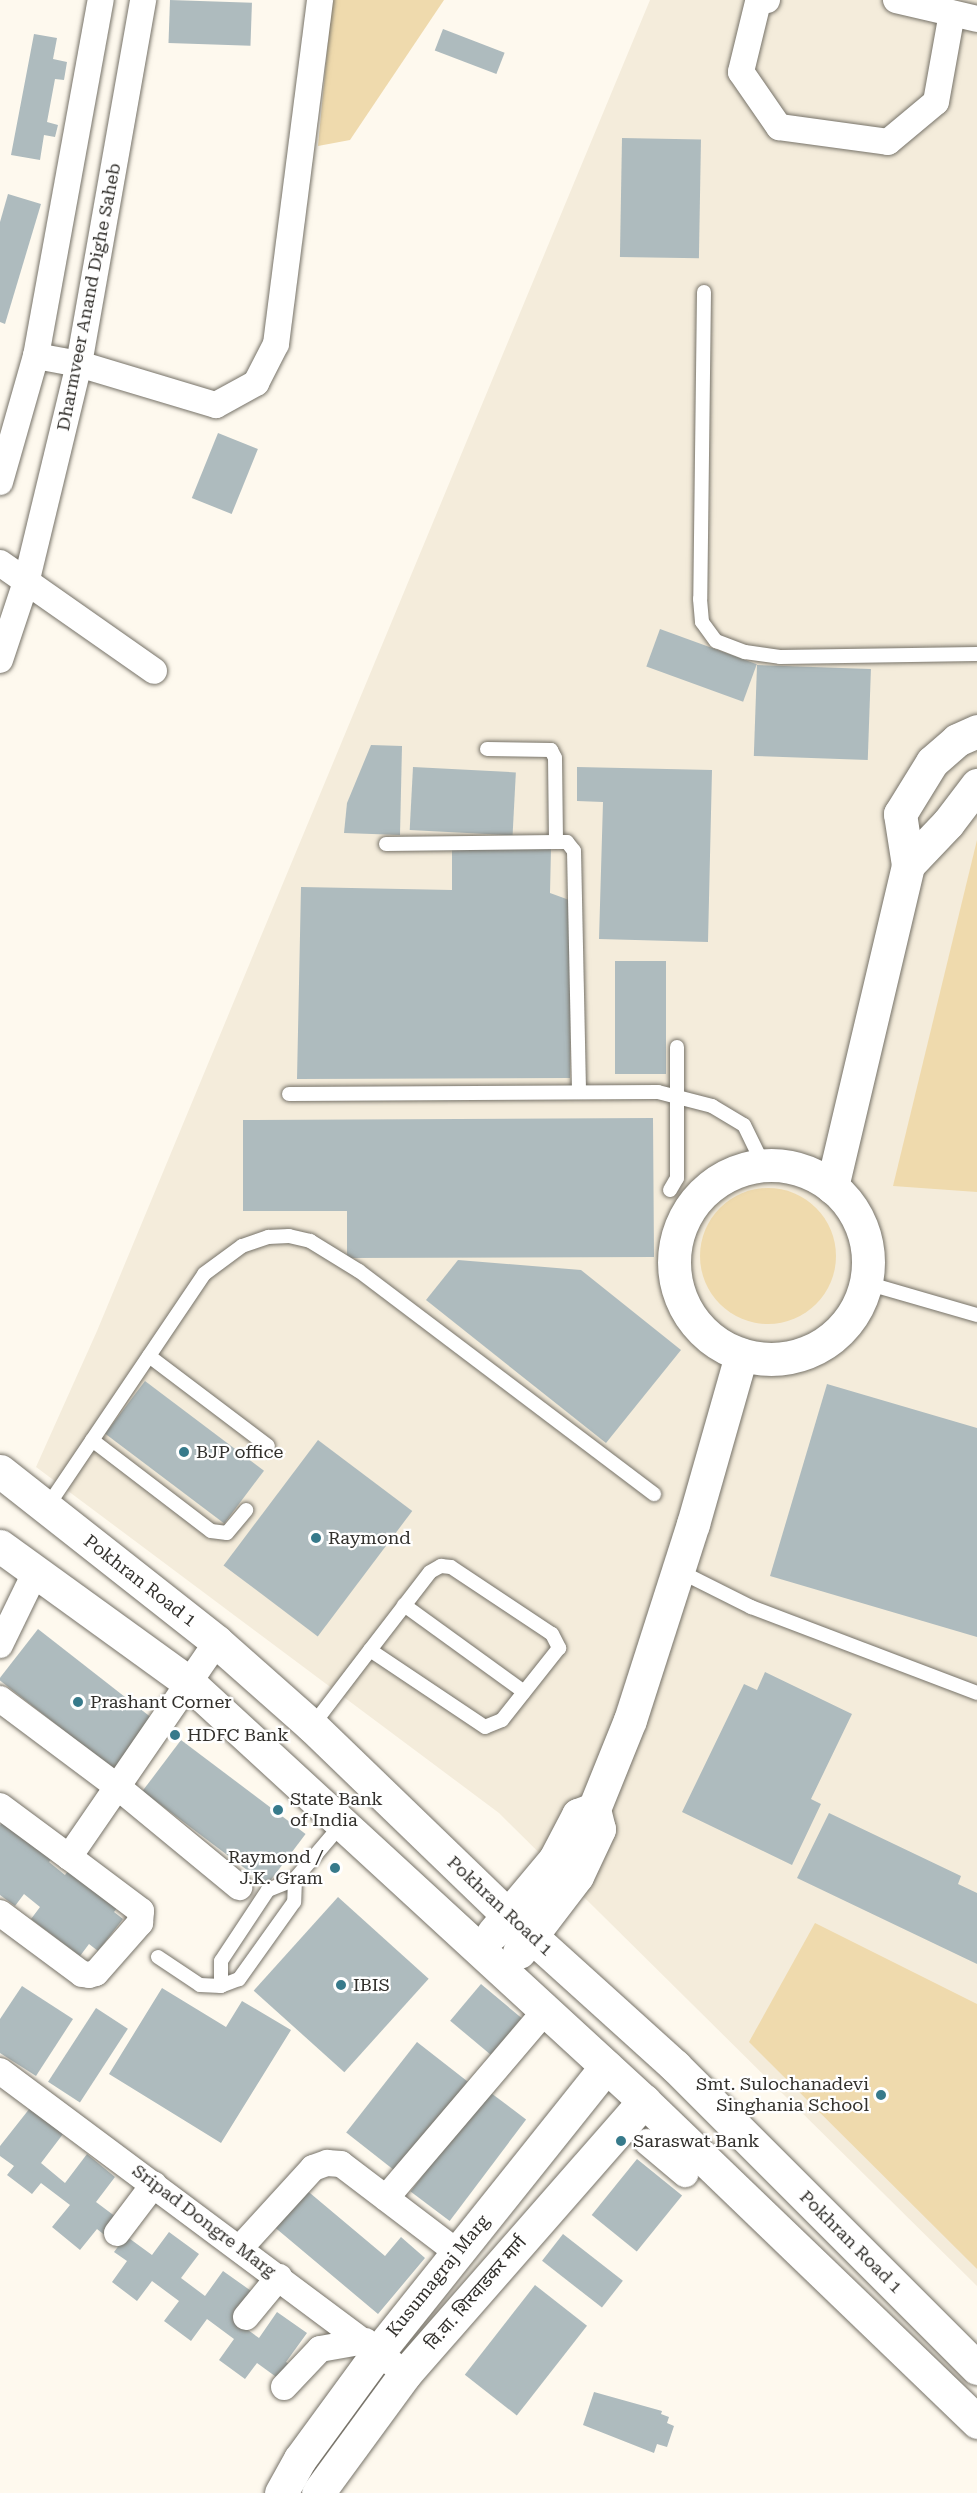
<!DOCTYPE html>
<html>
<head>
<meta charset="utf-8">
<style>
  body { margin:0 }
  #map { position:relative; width:977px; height:2493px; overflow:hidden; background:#fef9ee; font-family:"Roboto Serif","Noto Sans Devanagari",serif }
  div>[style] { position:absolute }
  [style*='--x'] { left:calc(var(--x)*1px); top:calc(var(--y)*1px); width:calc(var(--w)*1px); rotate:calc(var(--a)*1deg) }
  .built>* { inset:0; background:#f4ecdb }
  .green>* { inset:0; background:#efdaad }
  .round { border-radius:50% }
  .building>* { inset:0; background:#aebbbe; transform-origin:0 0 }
  .roads { filter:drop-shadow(0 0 2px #767268) drop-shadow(0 0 2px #767268) }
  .lane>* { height:14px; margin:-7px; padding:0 7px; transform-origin:7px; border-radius:7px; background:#fff }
  .street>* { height:26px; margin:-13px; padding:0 13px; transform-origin:13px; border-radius:13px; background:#fff }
  .secondary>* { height:33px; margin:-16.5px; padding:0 16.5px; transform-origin:16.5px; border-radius:16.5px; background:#fff }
  .secondary>.ring { margin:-16.5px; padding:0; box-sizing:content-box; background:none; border:33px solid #fff; border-radius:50% }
  .dots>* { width:16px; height:16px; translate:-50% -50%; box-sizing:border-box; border:3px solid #fff; border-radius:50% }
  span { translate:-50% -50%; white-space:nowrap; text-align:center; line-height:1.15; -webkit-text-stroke:4.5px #fff; paint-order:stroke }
  .street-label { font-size:18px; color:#32302c }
  .poi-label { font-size:18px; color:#32302c }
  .left { translate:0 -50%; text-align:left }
  .right { translate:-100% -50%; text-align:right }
</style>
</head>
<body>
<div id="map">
  <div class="built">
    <div style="clip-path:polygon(650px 0,977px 0,977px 2286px,499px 1813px,36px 1467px,97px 1331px)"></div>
  </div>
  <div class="green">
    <div style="clip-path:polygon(332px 0,444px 0,350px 140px,318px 146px)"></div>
    <div style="clip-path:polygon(977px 840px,977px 1192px,893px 1186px)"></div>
    <div class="round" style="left:700px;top:1188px;width:136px;height:136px"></div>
    <div style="clip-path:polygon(815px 1923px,977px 2004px,977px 2269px,749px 2042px)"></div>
  </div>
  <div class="building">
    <div style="left:170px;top:0;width:82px;height:43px;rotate:2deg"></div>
    <div style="left:443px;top:29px;width:66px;height:23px;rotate:21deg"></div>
    <div style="clip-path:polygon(34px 34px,57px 38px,53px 59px,67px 62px,64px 80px,55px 79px,47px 122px,58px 125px,55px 137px,44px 135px,40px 160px,11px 155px)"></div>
    <div style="left:622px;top:138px;width:79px;height:119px;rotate:1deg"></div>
    <div style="clip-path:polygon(8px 194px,41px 204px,5px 324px,0 322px,0 222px)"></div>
    <div style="left:218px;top:433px;width:43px;height:70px;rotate:22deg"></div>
    <div style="left:660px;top:629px;width:103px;height:40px;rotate:20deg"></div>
    <div style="left:757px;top:665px;width:114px;height:91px;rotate:2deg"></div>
    <div style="clip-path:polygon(371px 745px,402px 746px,400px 835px,344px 833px,347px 803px)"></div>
    <div style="left:413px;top:767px;width:103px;height:63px;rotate:3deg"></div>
    <div style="clip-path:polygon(577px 767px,712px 770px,708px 942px,599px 939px,603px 802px,577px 801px)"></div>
    <div style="clip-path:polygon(452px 847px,551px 849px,550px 893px,572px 901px,570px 1078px,297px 1079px,301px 887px,452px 890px)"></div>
    <div style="left:615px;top:961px;width:51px;height:113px"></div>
    <div style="clip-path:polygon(653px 1118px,654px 1257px,347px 1258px,347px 1211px,243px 1211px,243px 1120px)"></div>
    <div style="clip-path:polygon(458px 1260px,581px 1270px,681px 1350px,606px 1443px,426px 1300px)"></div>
    <div style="left:145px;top:1381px;width:149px;height:66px;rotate:37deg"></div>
    <div style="clip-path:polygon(827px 1384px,977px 1428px,977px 1637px,770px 1576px)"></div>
    <div style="left:318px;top:1440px;width:118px;height:157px;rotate:37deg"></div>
    <div style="left:38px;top:1629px;width:149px;height:64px;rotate:38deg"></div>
    <div style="clip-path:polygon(765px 1672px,852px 1714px,811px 1799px,821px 1804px,792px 1865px,682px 1812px,744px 1684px,757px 1690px)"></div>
    <div style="left:181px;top:1740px;width:156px;height:64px;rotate:37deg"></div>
    <div style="clip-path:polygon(829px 1813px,961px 1876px,958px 1884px,977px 1893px,977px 1964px,797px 1878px)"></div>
    <div style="clip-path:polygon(9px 1817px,56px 1853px,49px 1862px,65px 1875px,74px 1863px,123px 1900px,114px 1912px,123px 1919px,98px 1951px,89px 1944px,80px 1956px,31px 1919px,40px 1907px,24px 1894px,15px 1906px,0 1895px,0 1825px)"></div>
    <div style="left:338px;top:1897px;width:122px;height:126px;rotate:42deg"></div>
    <div style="left:481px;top:1984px;width:53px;height:48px;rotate:40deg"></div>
    <div style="clip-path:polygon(22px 1986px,73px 2019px,36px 2076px,0 2053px,0 2019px)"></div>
    <div style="clip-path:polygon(162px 1988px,226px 2027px,242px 2001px,291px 2030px,221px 2143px,109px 2074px)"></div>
    <div style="left:96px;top:2008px;width:38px;height:88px;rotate:33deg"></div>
    <div style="left:417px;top:2042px;width:65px;height:115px;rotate:38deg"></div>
    <div style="left:487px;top:2090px;width:49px;height:127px;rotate:37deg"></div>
    <div style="clip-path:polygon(30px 2108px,63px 2134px,41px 2163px,65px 2183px,87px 2154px,115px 2177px,96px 2202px,120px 2220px,107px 2237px,97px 2229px,80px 2250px,52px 2227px,70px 2205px,41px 2183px,32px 2194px,7px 2175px,14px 2166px,0 2156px,0 2146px)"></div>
    <div style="left:637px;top:2159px;width:58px;height:72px;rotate:39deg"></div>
    <div style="clip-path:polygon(304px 2188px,385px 2256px,401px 2237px,425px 2258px,378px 2314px,272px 2225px)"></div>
    <div style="clip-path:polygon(169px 2232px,199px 2254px,181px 2278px,205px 2296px,223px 2271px,254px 2293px,234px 2320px,259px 2338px,277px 2312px,307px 2333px,286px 2362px,289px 2364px,279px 2379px,257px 2363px,245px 2379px,219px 2360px,234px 2339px,207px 2319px,191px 2341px,164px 2321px,179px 2301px,152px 2281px,137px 2301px,112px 2282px,127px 2261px,114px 2252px,126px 2236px,152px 2255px)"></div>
    <div style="left:563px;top:2234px;width:76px;height:34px;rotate:38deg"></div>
    <div style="left:535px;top:2285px;width:66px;height:114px;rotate:38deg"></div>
    <div style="clip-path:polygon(594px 2392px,662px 2411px,661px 2414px,669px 2417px,667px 2423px,674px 2426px,667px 2447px,657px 2444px,654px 2453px,583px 2425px)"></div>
  </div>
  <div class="roads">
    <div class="lane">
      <div style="--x:704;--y:292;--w:307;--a:90.7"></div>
      <div style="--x:700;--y:599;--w:23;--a:85"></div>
      <div style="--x:702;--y:622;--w:24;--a:54"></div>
      <div style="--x:716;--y:641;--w:31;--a:21"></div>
      <div style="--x:745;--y:652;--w:35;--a:8"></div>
      <div style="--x:780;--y:657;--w:197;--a:-0.9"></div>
      <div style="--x:487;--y:749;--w:64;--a:0.9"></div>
      <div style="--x:551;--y:750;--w:9;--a:63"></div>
      <div style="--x:555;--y:758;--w:84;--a:89.3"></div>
      <div style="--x:556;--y:842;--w:11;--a:0"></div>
      <div style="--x:567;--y:842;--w:11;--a:52"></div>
      <div style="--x:574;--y:851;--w:241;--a:88.8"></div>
      <div style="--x:386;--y:844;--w:170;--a:-0.7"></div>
      <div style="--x:289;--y:1094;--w:369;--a:-0.3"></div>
      <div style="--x:658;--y:1092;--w:56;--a:14.5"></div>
      <div style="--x:712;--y:1106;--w:37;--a:31"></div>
      <div style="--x:744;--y:1125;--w:46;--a:64"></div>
      <div style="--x:670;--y:1190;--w:14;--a:-60"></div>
      <div style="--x:677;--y:1178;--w:131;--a:-90"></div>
      <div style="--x:866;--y:1283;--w:116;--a:16.1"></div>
      <div style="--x:149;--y:1356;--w:149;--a:37.1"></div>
      <div style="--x:92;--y:1440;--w:150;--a:37.4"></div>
      <div style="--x:211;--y:1531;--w:16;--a:7"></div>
      <div style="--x:227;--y:1533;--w:30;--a:-50"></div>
      <div style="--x:47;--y:1507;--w:281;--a:-56"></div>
      <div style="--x:204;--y:1274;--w:47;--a:-36.4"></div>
      <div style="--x:242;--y:1246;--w:28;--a:-19"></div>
      <div style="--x:268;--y:1237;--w:21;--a:-3"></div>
      <div style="--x:289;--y:1236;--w:22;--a:13"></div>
      <div style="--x:310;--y:1241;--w:57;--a:31.5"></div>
      <div style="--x:359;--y:1271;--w:370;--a:37.1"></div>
      <div style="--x:677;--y:1570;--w:83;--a:26.6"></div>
      <div style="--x:751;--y:1607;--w:242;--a:20.8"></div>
      <div style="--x:404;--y:1605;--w:148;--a:35.9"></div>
      <div style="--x:312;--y:1726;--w:96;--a:-52.7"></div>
      <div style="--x:370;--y:1650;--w:98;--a:-52.4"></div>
      <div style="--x:430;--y:1572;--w:13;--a:-29"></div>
      <div style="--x:441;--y:1566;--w:10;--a:6"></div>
      <div style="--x:451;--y:1567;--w:121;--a:33.6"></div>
      <div style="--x:552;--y:1634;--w:16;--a:63"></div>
      <div style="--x:559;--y:1648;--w:92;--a:128.4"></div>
      <div style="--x:502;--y:1720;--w:18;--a:158"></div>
      <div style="--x:485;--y:1727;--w:138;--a:-146.2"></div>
      <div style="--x:295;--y:1879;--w:23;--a:92"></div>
      <div style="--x:294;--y:1902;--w:95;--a:125.5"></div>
      <div style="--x:239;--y:1979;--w:19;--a:159"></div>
      <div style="--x:221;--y:1986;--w:25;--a:-90"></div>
      <div style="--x:221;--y:1961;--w:85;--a:-56.5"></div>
      <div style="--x:268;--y:1890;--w:29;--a:-22"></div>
      <div style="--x:295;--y:1879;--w:71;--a:-49.6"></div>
      <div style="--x:158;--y:1957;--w:50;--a:33.7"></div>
      <div style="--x:200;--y:1985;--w:21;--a:3"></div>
    </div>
    <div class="street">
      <div style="--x:767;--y:0;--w:9;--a:167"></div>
      <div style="--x:758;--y:2;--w:72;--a:103.7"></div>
      <div style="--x:741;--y:72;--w:67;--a:55.4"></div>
      <div style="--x:779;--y:127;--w:110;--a:7.8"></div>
      <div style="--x:888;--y:142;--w:62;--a:-39.8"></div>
      <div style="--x:936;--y:102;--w:90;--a:-79.8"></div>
      <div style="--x:896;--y:0;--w:83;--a:13.2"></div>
      <div style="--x:36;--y:356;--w:44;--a:10.5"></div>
      <div style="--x:79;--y:364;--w:143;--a:16.7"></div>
      <div style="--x:216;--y:405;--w:46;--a:-28.8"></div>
      <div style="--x:256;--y:383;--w:44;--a:-62.9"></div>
      <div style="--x:276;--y:344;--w:347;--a:-82.7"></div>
      <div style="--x:0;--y:482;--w:131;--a:-74.1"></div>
      <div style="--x:36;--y:356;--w:362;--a:-79.7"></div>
      <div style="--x:0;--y:563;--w:188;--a:35"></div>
      <div style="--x:0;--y:660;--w:85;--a:-71.6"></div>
      <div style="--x:27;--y:579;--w:221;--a:-76.4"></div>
      <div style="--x:79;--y:364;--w:370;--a:-80"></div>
      <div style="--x:0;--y:1645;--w:80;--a:-64.1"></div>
      <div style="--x:0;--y:1699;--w:149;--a:36.8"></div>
      <div style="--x:119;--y:1788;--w:156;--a:39.5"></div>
      <div style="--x:0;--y:1806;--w:86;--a:36.5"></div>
      <div style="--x:0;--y:1913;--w:102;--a:36.6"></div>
      <div style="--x:82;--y:1974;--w:7;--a:8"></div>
      <div style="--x:89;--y:1975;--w:7;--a:-16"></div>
      <div style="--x:96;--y:1973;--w:67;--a:-48.7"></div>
      <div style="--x:140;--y:1923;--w:12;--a:-85"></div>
      <div style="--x:141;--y:1911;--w:90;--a:-143.1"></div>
      <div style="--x:69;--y:1857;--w:261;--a:-55.5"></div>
      <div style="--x:0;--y:2071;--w:490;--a:36.7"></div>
      <div style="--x:647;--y:2142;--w:50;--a:40.1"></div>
      <div style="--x:386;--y:2198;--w:245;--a:-49.6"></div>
      <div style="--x:117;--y:2233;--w:61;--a:-52.9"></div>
      <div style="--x:240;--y:2248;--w:108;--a:-47.6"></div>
      <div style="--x:313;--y:2168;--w:15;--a:-20"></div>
      <div style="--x:327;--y:2163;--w:14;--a:4"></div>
      <div style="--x:341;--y:2164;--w:146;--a:37.2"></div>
      <div style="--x:246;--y:2317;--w:52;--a:-50.5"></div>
      <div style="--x:284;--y:2387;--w:52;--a:-46.5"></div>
      <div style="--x:320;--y:2349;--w:46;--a:-10.1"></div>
    </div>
    <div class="secondary">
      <div style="--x:908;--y:865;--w:58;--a:-46.4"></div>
      <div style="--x:948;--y:823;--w:48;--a:-52.7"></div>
      <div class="ring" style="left:674px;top:1165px;width:161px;height:161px"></div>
      <div style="--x:832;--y:1187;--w:331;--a:-76.7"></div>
      <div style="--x:908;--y:865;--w:52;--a:-98.9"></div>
      <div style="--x:900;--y:814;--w:61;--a:-58.4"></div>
      <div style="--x:932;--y:762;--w:33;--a:-41"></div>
      <div style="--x:957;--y:740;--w:22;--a:-24"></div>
      <div style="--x:0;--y:1471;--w:276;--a:38.2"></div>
      <div style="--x:217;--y:1642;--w:127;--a:41.5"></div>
      <div style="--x:312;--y:1726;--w:274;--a:44"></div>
      <div style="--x:509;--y:1916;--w:224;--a:42.1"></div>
      <div style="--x:675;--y:2066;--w:427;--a:45"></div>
      <div style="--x:0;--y:1546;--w:232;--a:35.9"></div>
      <div style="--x:188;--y:1682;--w:619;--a:42.58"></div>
      <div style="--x:644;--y:2101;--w:463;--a:43.9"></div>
      <div style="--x:493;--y:1933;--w:97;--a:-50"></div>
      <div style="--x:555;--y:1859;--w:50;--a:-62.4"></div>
      <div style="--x:578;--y:1815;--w:17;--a:-21"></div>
      <div style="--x:519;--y:1952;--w:96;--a:-52.7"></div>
      <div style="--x:577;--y:1876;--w:52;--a:-64.9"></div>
      <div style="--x:599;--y:1829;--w:21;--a:-104"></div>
      <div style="--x:594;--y:1809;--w:96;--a:-68"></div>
      <div style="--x:630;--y:1720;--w:206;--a:-72.2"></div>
      <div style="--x:693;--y:1524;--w:176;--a:-74.1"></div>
      <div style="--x:281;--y:2493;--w:39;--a:-61"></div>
      <div style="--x:300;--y:2459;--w:134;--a:-53.8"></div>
      <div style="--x:379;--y:2351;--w:364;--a:-51.4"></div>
      <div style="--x:318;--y:2493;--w:147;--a:-53.8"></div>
      <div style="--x:405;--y:2374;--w:363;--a:-48.8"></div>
    </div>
  </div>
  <div class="dots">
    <div style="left:184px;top:1452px;background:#377a8b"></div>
    <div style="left:316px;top:1538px;background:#377a8b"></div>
    <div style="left:78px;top:1702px;background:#377a8b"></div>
    <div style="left:175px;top:1735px;background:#377a8b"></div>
    <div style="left:278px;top:1810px;background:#377a8b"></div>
    <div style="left:335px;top:1868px;background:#377a8b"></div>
    <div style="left:341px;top:1985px;background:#377a8b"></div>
    <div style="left:881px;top:2095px;background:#377a8b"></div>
    <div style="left:621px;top:2141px;background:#377a8b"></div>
  </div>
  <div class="street-label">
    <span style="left:89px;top:297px;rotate:-79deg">Dharmveer Anand Dighe Saheb</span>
    <span style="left:140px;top:1581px;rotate:38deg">Pokhran Road 1</span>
    <span style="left:500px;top:1906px;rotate:43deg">Pokhran Road 1</span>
    <span style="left:204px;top:2221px;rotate:37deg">Sripad Dongre Marg</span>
    <span style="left:851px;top:2242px;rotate:45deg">Pokhran Road 1</span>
    <span style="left:438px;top:2276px;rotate:-51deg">Kusumagraj Marg</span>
    <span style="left:476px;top:2293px;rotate:-49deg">वि.वा. शिरवाडकर मार्ग</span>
  </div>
  <div class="poi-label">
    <span class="left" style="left:196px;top:1452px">BJP office</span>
    <span class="left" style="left:328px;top:1538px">Raymond</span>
    <span class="left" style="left:90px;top:1702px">Prashant Corner</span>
    <span class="left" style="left:187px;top:1735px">HDFC Bank</span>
    <span class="left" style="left:290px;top:1810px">State Bank<br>of India</span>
    <span class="right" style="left:323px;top:1868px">Raymond /<br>J.K. Gram</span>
    <span class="left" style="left:353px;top:1985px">IBIS</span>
    <span class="right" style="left:869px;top:2095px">Smt. Sulochanadevi<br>Singhania School</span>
    <span class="left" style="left:633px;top:2141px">Saraswat Bank</span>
  </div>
</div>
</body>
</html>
